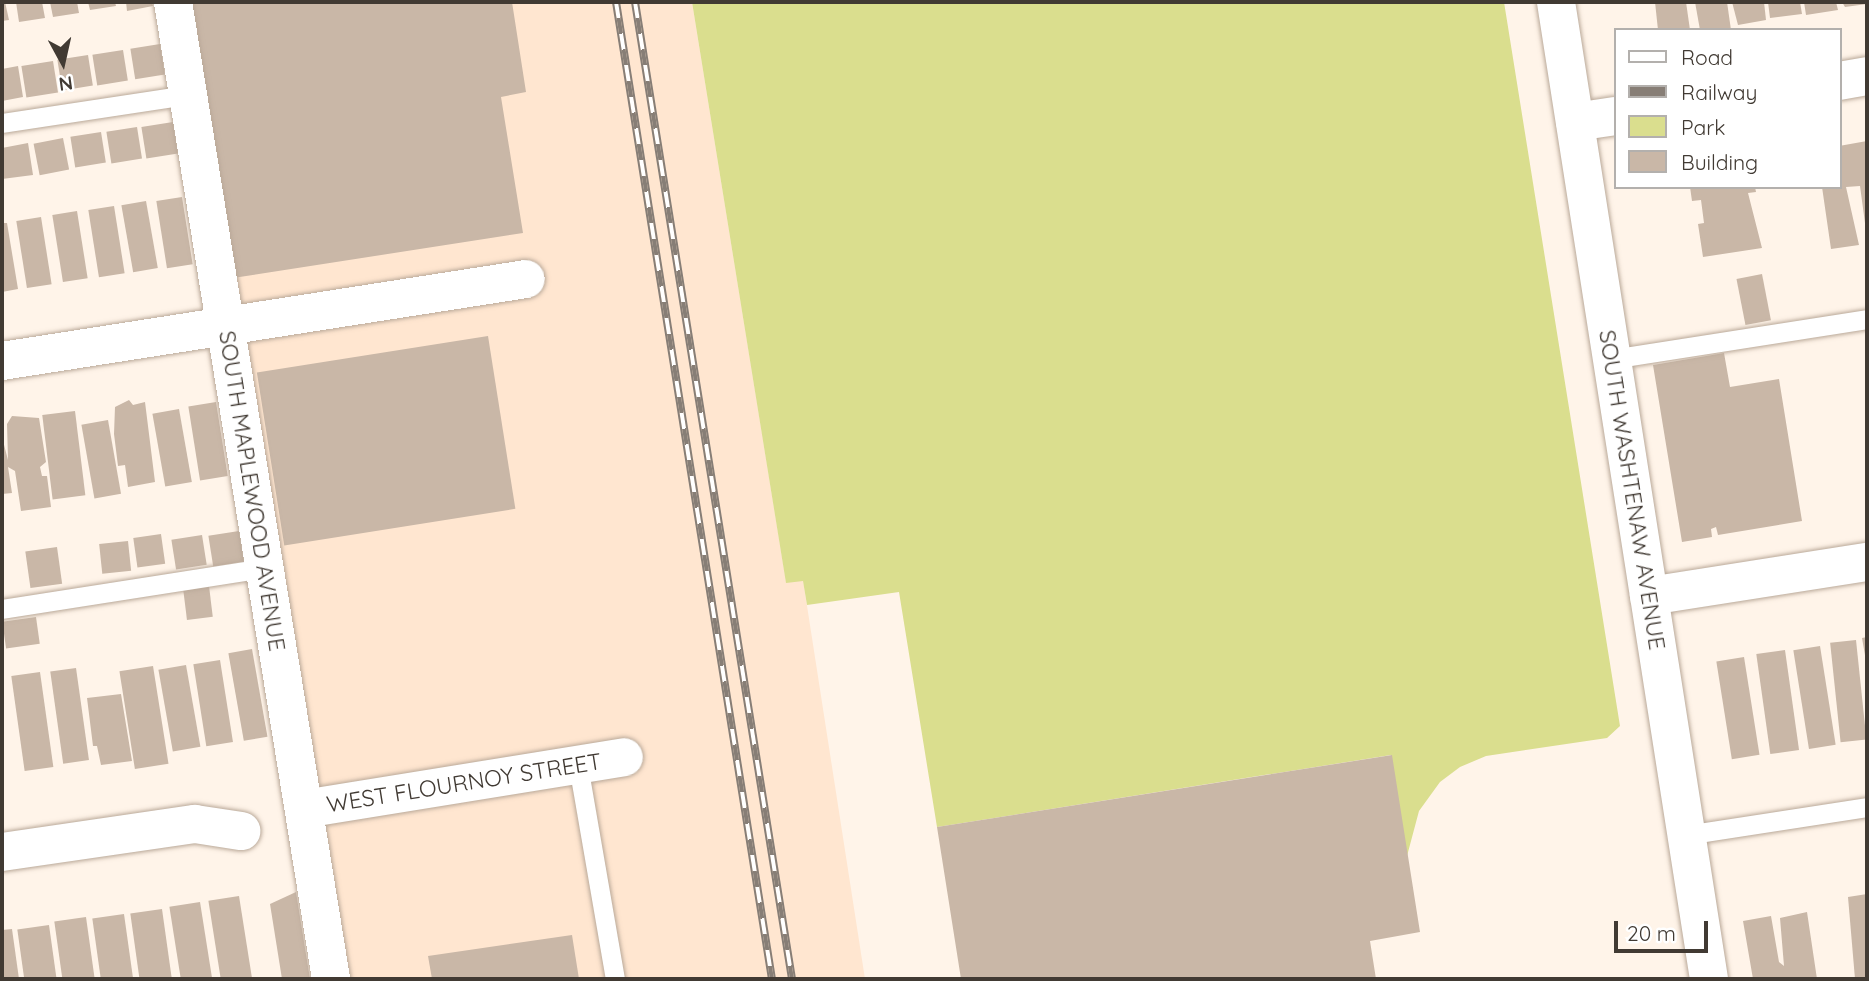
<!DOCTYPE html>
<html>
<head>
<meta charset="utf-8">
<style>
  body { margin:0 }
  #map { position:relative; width:1869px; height:981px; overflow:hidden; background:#fff4e9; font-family:Quicksand,sans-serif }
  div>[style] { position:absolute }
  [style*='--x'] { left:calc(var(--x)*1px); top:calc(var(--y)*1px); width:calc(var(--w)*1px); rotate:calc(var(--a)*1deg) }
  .built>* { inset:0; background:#ffe6d0 }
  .green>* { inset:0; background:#dade8e }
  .building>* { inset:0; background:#c9b7a7; transform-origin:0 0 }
  .roads { filter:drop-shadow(0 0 2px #baa999) drop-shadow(0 0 2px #baa999) }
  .lane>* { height:19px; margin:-9.5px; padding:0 9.5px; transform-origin:9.5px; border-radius:9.5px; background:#fff }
  .street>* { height:38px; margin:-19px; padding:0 19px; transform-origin:19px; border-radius:19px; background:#fff }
  .rail>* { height:8px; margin-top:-4px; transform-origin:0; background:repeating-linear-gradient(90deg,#fff 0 16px,#877e76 0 32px); box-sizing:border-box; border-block:2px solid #877e76 }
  span { translate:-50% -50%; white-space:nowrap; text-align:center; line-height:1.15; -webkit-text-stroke:6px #fff; paint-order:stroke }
  .street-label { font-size:23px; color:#413a33 }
  .frame { position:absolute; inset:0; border:4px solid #413a33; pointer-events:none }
  .legend { position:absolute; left:1614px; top:28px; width:228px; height:161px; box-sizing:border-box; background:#fff; border:2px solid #b3b0ad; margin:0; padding:9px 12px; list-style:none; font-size:21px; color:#413a33 }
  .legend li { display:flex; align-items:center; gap:14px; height:35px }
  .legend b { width:35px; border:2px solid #b3b0ad }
  .north { position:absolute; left:28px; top:28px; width:70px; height:70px; -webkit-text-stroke:5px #fff; paint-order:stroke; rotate:172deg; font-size:19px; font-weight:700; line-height:28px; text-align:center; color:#413a33 }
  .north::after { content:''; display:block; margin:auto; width:24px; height:32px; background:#413a33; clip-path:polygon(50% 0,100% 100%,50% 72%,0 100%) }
  .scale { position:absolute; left:1614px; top:921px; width:94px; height:32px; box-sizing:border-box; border:4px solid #413a33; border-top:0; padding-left:9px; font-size:21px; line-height:24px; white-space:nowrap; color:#413a33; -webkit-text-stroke:5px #fff; paint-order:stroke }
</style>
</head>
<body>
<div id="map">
  <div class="built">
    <div style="clip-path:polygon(180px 2px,692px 2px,786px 582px,803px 580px,865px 979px,345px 979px)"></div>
  </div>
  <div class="green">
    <div style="clip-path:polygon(692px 2px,1504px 2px,1620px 726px,1607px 738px,1486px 756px,1460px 767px,1440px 782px,1419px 811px,1407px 856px,1391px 755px,937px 827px,899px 592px,807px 605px,803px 581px,786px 583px)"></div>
  </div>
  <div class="building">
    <div style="clip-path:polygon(2px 2px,5px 2px,9px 20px,2px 21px)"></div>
    <div style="clip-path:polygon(16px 2px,42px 2px,45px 18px,19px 22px)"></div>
    <div style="clip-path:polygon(50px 2px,77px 2px,79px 13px,53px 17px)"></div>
    <div style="clip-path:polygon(88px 2px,115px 2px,116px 6px,90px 10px)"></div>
    <div style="clip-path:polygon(126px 2px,152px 2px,153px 6px,127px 11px)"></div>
    <div style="clip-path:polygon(189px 2px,512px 2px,526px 92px,501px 97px,523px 233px,233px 278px)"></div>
    <div style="clip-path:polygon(1655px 2px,1686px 2px,1690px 30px,1658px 30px)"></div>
    <div style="clip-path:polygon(1695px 2px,1727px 2px,1731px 30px,1700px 30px)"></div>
    <div style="clip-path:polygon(1732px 2px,1764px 2px,1766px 20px,1738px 25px)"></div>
    <div style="clip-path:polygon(1768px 2px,1800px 2px,1802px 14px,1770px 18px)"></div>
    <div style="clip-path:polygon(1804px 2px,1836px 2px,1838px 10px,1806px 15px)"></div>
    <div style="clip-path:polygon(1842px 2px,1867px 2px,1867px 4px,1845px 7px)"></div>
    <div style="left:160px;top:44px;width:31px;height:30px;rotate:81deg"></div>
    <div style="left:123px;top:50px;width:31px;height:31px;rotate:81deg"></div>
    <div style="left:88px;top:55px;width:31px;height:31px;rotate:81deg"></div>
    <div style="left:53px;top:61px;width:32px;height:32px;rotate:81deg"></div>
    <div style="clip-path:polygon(18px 66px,23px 97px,2px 101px,2px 69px)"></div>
    <div style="left:173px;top:122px;width:32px;height:32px;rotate:81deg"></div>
    <div style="left:137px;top:127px;width:32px;height:31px;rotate:81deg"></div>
    <div style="left:101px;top:132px;width:31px;height:31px;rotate:81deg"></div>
    <div style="left:63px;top:138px;width:32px;height:30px;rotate:79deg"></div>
    <div style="clip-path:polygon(1867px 141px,1867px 238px,1860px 186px,1846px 187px,1859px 245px,1831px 249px,1822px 187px,1839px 187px,1839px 146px)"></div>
    <div style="clip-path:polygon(28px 143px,33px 175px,2px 179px,2px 148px)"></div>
    <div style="clip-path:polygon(1690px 187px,1755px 187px,1756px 192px,1748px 193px,1762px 248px,1703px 257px,1698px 224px,1704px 223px,1701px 200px,1692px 201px)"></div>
    <div style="left:182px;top:197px;width:68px;height:26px;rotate:81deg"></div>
    <div style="left:146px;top:201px;width:68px;height:25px;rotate:80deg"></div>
    <div style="left:114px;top:206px;width:68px;height:26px;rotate:81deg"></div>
    <div style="left:77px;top:211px;width:68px;height:25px;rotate:81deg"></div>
    <div style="left:41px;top:217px;width:68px;height:25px;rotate:81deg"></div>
    <div style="clip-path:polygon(2px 223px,7px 223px,18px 289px,2px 292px)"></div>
    <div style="left:1762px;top:274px;width:47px;height:26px;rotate:79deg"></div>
    <div style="left:488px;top:336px;width:175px;height:234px;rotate:81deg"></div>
    <div style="clip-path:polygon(1724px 353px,1730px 387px,1779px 379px,1802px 521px,1718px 535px,1716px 527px,1711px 529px,1712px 537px,1682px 542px,1653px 365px)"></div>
    <div style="clip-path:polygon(129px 400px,133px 405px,145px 402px,155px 482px,128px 487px,125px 465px,118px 466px,114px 434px,115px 407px)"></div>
    <div style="left:216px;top:402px;width:75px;height:28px;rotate:81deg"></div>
    <div style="left:179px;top:409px;width:74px;height:27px;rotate:80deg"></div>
    <div style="left:75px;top:411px;width:85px;height:33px;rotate:83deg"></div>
    <div style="clip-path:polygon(12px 416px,39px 418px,46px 462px,40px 467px,42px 476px,47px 476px,51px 507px,21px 511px,15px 471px,8px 467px,12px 493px,2px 494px,2px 437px,8px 460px,7px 424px)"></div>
    <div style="left:108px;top:420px;width:75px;height:27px;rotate:80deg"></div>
    <div style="left:239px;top:531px;width:31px;height:31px;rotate:81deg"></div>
    <div style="left:161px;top:534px;width:30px;height:28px;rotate:82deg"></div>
    <div style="left:202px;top:535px;width:30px;height:31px;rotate:81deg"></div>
    <div style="left:128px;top:541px;width:30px;height:29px;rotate:84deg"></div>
    <div style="left:57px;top:547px;width:37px;height:32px;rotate:82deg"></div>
    <div style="left:209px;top:586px;width:31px;height:26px;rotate:83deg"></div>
    <div style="left:36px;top:617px;width:27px;height:34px;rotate:82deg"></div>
    <div style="clip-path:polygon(1867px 637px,1867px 661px,1866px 661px,1862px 638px)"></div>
    <div style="left:1856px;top:640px;width:100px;height:26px;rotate:84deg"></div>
    <div style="left:1820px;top:646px;width:100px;height:27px;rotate:81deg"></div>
    <div style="left:252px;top:649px;width:89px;height:24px;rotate:80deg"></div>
    <div style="left:1785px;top:650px;width:101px;height:29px;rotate:82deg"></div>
    <div style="left:1744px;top:657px;width:99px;height:28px;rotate:81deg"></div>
    <div style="left:220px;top:660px;width:83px;height:27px;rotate:81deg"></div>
    <div style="left:186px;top:665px;width:83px;height:28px;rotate:80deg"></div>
    <div style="left:153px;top:666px;width:99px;height:34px;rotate:81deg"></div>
    <div style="left:76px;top:668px;width:93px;height:26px;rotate:82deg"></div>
    <div style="left:40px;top:672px;width:96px;height:29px;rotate:82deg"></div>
    <div style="clip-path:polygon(121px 694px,132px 761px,101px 765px,97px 746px,93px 746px,87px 698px)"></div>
    <div style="clip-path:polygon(1392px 755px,1420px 932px,1370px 941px,1376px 979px,961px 979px,937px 827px)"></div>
    <div style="clip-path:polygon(296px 892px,310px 979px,282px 979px,270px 904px)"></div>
    <div style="clip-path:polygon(1867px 894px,1867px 979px,1855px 979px,1848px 897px)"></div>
    <div style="left:239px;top:896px;width:84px;height:31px;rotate:81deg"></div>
    <div style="left:200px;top:902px;width:78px;height:31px;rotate:81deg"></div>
    <div style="left:162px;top:909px;width:71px;height:32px;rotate:82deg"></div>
    <div style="clip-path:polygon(1807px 912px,1817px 979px,1753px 979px,1743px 921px,1771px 916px,1779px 962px,1784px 966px,1780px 918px)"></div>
    <div style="left:124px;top:914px;width:66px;height:32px;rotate:82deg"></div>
    <div style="left:86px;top:917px;width:63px;height:32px;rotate:82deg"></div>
    <div style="left:49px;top:925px;width:55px;height:32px;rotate:82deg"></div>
    <div style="clip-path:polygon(12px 929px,19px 979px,2px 979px,2px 930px)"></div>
    <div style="clip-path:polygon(572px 935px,579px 979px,432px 979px,428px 956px)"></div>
  </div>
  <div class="roads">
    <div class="lane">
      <div style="--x:2;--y:123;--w:188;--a:-8.6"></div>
      <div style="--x:1612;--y:359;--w:258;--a:-8.9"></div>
      <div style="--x:2;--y:609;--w:266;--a:-8.9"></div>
      <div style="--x:578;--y:765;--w:217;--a:80.2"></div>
      <div style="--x:1686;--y:835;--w:183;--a:-8.8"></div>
    </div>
    <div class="street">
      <div style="--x:173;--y:2;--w:990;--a:80.81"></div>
      <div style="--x:1556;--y:2;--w:989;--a:81.1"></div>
      <div style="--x:1839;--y:81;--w:28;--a:-10"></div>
      <div style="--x:1575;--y:122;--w:40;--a:-8.5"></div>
      <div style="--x:2;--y:361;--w:530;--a:-8.89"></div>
      <div style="--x:1649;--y:596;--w:221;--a:-8.9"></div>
      <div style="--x:304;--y:809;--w:324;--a:-9.2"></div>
      <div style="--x:2;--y:852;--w:195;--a:-8.3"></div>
      <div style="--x:195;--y:824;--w:47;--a:8.7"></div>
    </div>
  </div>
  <div class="rail">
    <div style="--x:616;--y:2;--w:989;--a:80.93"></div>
    <div style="--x:635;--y:2;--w:990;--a:80.87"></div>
  </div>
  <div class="street-label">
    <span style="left:1632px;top:490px;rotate:81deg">SOUTH WASHTENAW AVENUE</span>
    <span style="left:252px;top:491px;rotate:81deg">SOUTH MAPLEWOOD AVENUE</span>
    <span style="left:464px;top:783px;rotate:-9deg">WEST FLOURNOY STREET</span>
  </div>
  <div class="frame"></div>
  <ul class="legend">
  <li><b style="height:9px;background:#fff"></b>Road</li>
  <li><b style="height:9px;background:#877e76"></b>Railway</li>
  <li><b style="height:19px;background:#dade8e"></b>Park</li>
  <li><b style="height:19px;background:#c9b7a7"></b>Building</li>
  </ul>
  <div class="north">N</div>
  <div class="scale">20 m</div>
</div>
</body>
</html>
